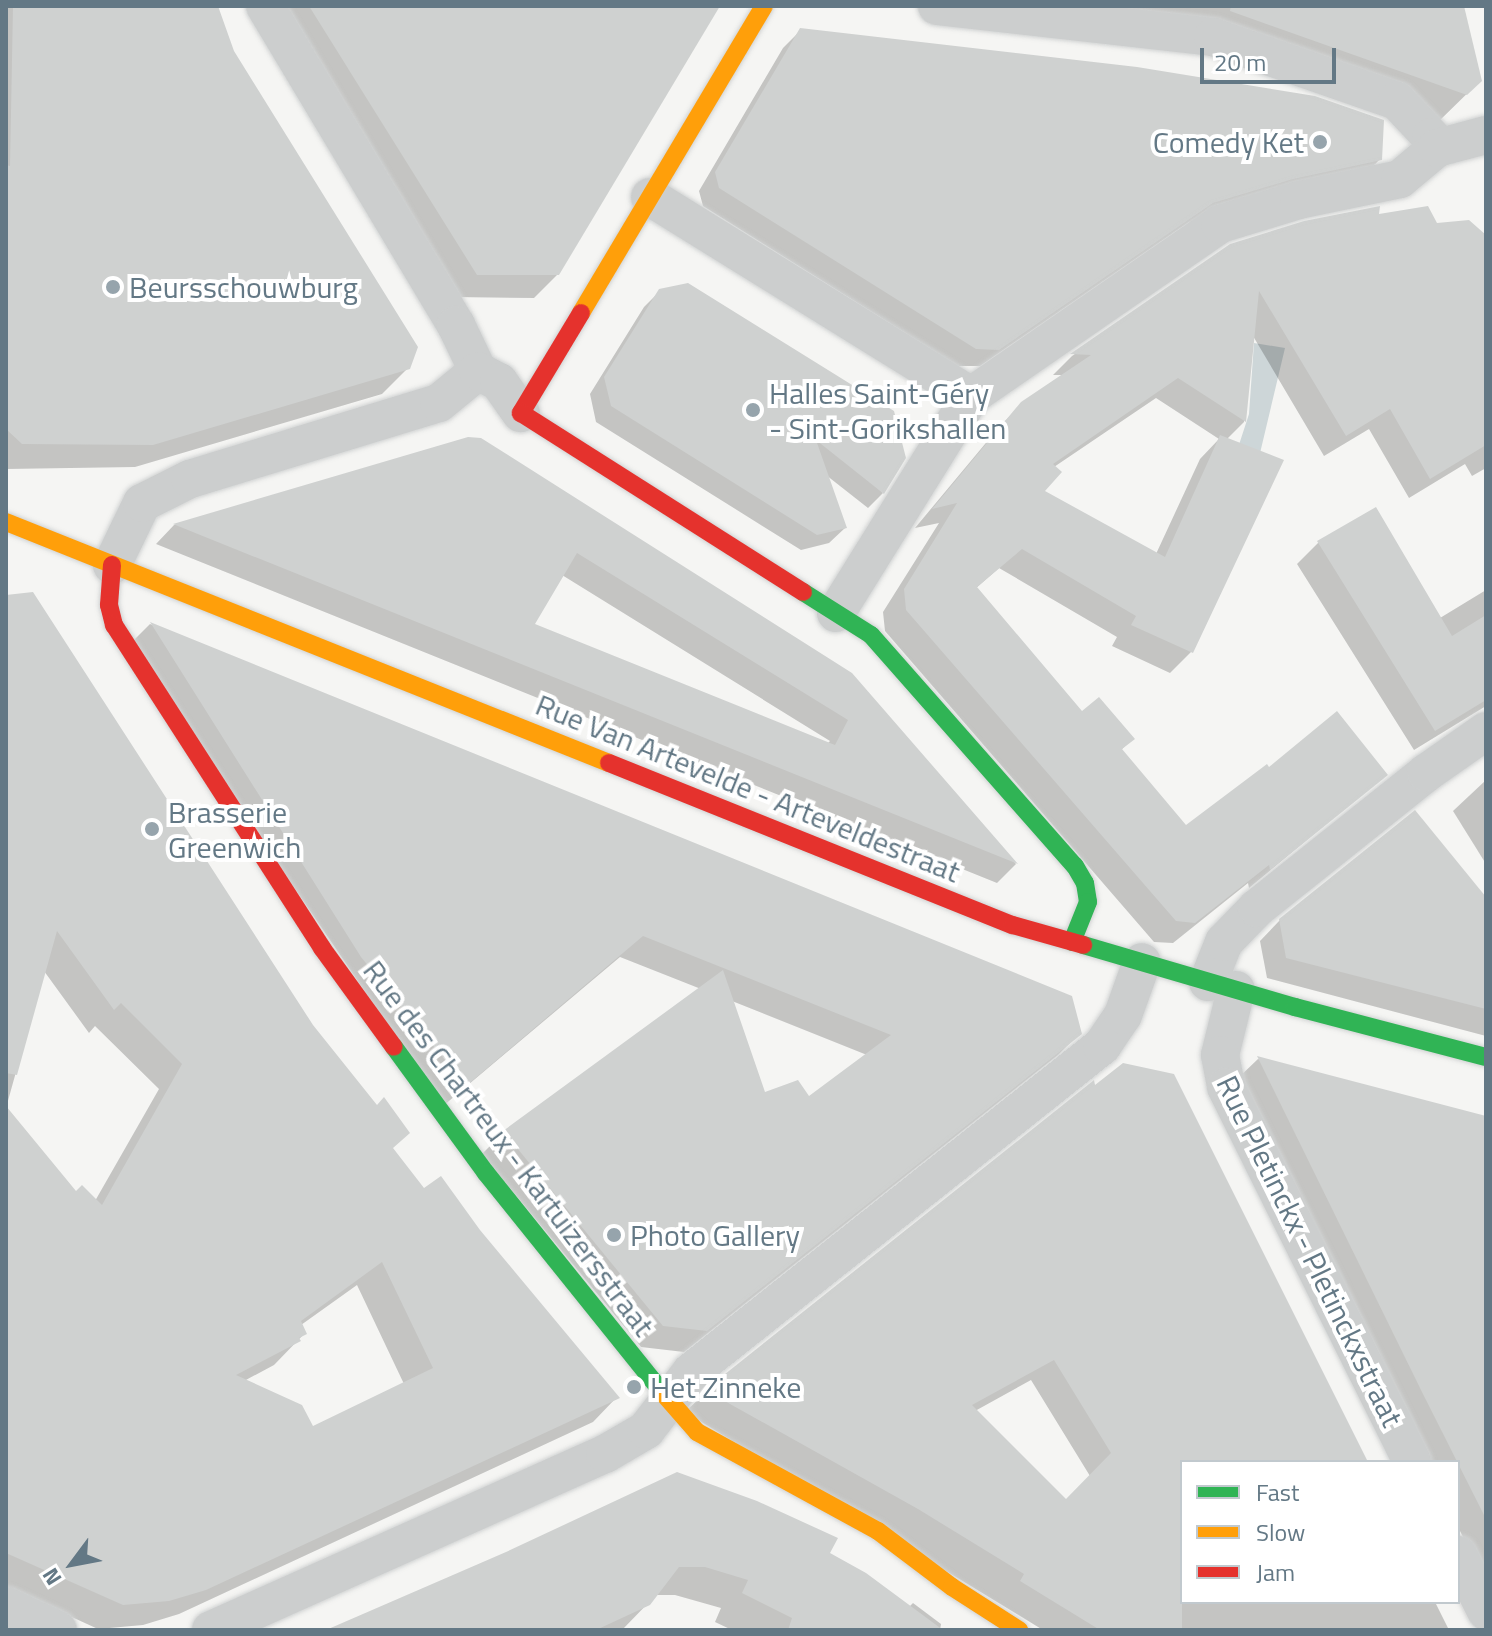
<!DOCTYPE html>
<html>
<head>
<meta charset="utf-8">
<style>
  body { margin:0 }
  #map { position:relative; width:1492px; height:1636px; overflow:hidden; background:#f5f5f3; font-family:"Titillium Web",sans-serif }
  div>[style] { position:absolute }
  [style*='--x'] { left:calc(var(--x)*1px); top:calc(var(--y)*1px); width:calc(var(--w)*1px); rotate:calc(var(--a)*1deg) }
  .water>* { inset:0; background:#cdd6d8 }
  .shadow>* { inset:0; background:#0003 }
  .building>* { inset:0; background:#cfd1d0 }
  .roads { filter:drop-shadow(0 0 2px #d1d3d3) drop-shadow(0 0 2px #d1d3d3) }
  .street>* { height:38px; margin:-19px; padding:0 19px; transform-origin:19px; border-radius:19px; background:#cccece }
  .fast>* { height:18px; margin:-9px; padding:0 9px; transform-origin:9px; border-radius:9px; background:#30b455 }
  .slow>* { height:18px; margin:-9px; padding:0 9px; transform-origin:9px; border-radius:9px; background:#ff9f0a }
  .jam>* { height:18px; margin:-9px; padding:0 9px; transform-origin:9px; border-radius:9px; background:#e5322d }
  .dots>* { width:22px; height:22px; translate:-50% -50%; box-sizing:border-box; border:4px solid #fff; border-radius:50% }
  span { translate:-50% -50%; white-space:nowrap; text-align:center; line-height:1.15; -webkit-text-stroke:8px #fff; paint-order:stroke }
  .poi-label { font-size:30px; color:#637885 }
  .right { translate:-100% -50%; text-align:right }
  .left { translate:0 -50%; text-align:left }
  .street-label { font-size:30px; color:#637885 }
  .frame { position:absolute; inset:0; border:8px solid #637885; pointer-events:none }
  .legend { position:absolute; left:1180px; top:1460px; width:280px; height:144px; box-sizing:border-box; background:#fff; border:2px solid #c1c9ce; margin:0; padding:10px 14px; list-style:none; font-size:24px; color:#637885 }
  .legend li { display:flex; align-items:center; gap:16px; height:40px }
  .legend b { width:40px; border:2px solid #c1c9ce }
  .north { position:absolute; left:32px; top:1524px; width:80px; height:80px; -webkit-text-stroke:6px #fff; paint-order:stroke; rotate:238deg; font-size:22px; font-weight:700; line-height:32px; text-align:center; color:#637885 }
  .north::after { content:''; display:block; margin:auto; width:28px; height:36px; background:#637885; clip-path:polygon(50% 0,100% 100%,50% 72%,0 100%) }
  .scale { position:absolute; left:1200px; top:48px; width:136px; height:36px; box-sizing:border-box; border:4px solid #637885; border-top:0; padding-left:10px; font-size:24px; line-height:28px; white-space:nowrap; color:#637885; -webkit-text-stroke:6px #fff; paint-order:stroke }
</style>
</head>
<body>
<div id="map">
  <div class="water">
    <div style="clip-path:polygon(1254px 343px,1285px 348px,1256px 470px,1234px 460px,1249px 414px)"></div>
  </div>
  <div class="shadow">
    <div style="clip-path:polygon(6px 6px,214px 6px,232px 51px,408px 368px,382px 394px,135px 467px,6px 469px)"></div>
    <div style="clip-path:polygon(277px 6px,712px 6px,558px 274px,534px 298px,453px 297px)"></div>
    <div style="clip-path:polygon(930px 6px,1462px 6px,1480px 81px,1437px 123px,1210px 42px)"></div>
    <div style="clip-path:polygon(800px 31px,1380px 159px,1363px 177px,1274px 195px,1189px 222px,980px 366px,958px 366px,703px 206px,699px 191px,783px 48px)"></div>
    <div style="clip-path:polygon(evenodd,1377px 216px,1486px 234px,1486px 468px,1472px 476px,1465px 464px,1409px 498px,1369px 429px,1324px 456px,1253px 336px,1244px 422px,1226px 440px,1191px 652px,1170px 673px,1112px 646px,1117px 637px,999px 568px,975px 589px,1082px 714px,1132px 739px,1120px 751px,1186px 828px,1385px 775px,1249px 888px,1248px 883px,1173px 943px,1154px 942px,885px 631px,883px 612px,939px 523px,915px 528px,1000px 426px,1022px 404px,1065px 375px,1053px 375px,1072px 356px,1231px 246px,1377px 216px,1156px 398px,1219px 439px,1200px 459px,1156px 554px,1042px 491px,1054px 467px,1156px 398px)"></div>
    <div style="clip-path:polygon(660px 291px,883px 493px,868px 508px,826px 475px,845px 528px,829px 543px,801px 550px,596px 422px,590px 394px,644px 307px)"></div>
    <div style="clip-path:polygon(evenodd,468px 439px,851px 674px,1016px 864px,997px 883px,156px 544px,174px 525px,468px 439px,562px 575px,830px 741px,827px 744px,532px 625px,562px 575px)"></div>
    <div style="clip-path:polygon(1375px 510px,1440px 618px,1486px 590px,1486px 706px,1414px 750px,1297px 564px,1318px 543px)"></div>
    <div style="clip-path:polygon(evenodd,6px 597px,391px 1149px,424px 1191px,479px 1231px,617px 1397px,593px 1422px,179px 1614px,143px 1625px,98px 1629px,6px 1587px,6px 597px,44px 971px,89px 1033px,95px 1026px,159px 1089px,95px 1201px,76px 1194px,6px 1108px,44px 971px,6px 597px,357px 1285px,404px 1384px,312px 1429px,244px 1381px,274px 1365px,305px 1333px,301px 1325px,357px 1285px)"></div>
    <div style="clip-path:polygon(evenodd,150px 624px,1070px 998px,1080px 1033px,1058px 1055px,684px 1352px,641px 1347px,482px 1154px,504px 1132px,701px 989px,620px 957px,443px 1106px,129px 645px,150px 624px,732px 1001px,867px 1055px,809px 1098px,764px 1095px,732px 1001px)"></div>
    <div style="clip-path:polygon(1486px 780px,1486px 864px,1453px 811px)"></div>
    <div style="clip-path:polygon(1486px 900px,1486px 1036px,1267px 978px,1260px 941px,1280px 920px)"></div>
    <div style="clip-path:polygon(1258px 1059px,1486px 1118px,1486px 1583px,1458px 1527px,1458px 1462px,1426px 1462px,1236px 1080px)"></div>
    <div style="clip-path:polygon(evenodd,1093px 1084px,1365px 1462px,1182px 1462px,1182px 1602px,1435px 1602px,1449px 1630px,1043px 1630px,685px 1412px,707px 1391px,1093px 1084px,1031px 1380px,1090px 1476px,1066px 1501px,975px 1411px,1031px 1380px)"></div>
    <div style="clip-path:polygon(506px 1554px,827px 1554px,909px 1607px,913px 1603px,941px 1624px,940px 1630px,732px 1630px,715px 1622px,721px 1608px,675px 1595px,656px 1595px,622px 1630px,329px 1630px)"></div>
  </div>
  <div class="building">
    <div style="clip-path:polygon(13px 6px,218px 6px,234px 51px,418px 347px,410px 369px,153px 445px,22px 444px,6px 429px,6px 165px,10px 166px)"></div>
    <div style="clip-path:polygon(309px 6px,720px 6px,559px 275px,477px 275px)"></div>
    <div style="clip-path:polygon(1231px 6px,1464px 6px,1482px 81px,1467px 95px,1230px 11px)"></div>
    <div style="clip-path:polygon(800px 28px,1137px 67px,1315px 96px,1384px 120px,1382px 160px,1293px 179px,1213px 203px,999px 350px,976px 349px,719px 188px,715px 172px)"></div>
    <div style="clip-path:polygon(1380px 206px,1379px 214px,1428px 206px,1437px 223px,1469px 220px,1486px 235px,1486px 445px,1430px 479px,1390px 409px,1346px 436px,1259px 291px,1246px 422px,1178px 378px,1053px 464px,1062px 472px,1045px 491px,1165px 557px,1220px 435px,1284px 460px,1193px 653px,1131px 625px,1136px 616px,1022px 549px,977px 587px,1082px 711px,1099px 697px,1135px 739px,1122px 749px,1186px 825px,1267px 764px,1269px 767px,1337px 711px,1388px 775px,1270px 870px,1269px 865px,1195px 923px,1176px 921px,906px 610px,904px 589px,957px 503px,932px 509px,1021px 402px,1091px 355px,1070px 354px,1230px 244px,1304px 221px)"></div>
    <div style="clip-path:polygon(688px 283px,894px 411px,906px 458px,884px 494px,816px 440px,847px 528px,817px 535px,611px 406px,604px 377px,659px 289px)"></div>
    <div style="clip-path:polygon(evenodd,468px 437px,481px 438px,852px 673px,1018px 864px,173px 524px,468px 437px,577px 553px,848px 720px,835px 745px,535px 624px,577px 553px)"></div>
    <div style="clip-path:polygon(1376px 507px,1452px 636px,1486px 615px,1486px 700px,1435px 731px,1317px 541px)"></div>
    <div style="clip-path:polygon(evenodd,33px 592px,313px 1025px,377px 1105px,384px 1097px,410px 1133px,393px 1148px,424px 1188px,441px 1176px,480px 1230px,620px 1398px,206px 1590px,169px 1601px,123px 1605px,6px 1553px,6px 1106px,76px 1191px,82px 1185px,102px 1205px,182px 1064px,121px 1003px,114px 1010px,57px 931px,17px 1075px,6px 1073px,6px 595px,33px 592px,382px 1262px,433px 1368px,313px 1426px,302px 1405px,236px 1375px,301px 1341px,299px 1338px,307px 1334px,301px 1321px,382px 1262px)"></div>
    <div style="clip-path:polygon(150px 622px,1072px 996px,1082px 1034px,707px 1331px,663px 1326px,503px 1131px,723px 970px,765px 1092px,798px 1080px,809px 1096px,891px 1035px,643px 936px,466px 1086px,361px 957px)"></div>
    <div style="clip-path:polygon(1415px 810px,1486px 897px,1486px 1009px,1286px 958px,1279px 919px)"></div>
    <div style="clip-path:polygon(1257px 1056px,1486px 1116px,1486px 1519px,1422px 1392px)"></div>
    <div style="clip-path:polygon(evenodd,1123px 1063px,1174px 1074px,1368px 1462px,1182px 1462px,1182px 1630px,1100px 1630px,1020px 1581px,1024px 1574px,918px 1509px,705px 1390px,1094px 1080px,1095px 1085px,1123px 1063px,1054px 1360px,1111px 1453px,1066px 1499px,972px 1405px,1054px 1360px)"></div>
    <div style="clip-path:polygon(677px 1472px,757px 1501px,838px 1538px,830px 1553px,866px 1573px,943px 1630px,788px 1630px,792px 1618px,742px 1593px,748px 1580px,705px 1567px,679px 1567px,650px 1605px,596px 1630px,326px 1630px,506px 1552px)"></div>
  </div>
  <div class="roads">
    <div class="street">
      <div style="--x:265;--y:6;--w:372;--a:59.1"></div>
      <div style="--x:456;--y:325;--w:51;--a:64.4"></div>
      <div style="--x:937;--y:6;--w:278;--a:6.4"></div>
      <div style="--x:1213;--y:37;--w:195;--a:19.2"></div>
      <div style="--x:1397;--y:101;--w:50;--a:46.6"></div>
      <div style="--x:1431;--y:137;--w:13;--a:61"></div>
      <div style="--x:650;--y:197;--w:378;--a:31.8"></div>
      <div style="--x:112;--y:565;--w:69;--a:-64.2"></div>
      <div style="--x:142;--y:503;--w:54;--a:-26.6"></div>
      <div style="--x:190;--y:479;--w:260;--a:-17"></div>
      <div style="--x:439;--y:403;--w:50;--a:-39.4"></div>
      <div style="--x:478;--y:371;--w:24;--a:28"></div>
      <div style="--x:499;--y:382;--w:38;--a:55"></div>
      <div style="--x:836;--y:613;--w:256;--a:-58.1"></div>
      <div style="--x:971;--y:396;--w:303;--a:-34.6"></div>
      <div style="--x:1220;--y:224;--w:83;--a:-16.9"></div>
      <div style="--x:1299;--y:200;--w:103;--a:-11.7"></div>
      <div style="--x:1400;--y:179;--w:48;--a:-40"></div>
      <div style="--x:1437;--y:148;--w:51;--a:-14.9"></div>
      <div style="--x:1208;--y:982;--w:43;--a:-68.2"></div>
      <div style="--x:1224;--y:942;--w:47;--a:-45.9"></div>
      <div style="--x:1257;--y:908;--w:216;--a:-38.6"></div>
      <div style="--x:1426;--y:773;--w:73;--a:-35"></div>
      <div style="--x:1236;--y:990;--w:67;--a:103.8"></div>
      <div style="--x:1220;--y:1055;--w:33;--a:79"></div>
      <div style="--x:1226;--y:1087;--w:419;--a:63.6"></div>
      <div style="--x:1458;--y:1555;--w:63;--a:63.4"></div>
      <div style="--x:6;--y:1606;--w:57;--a:24.8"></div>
      <div style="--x:211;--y:1630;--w:432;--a:-24.1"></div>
      <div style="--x:605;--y:1454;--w:48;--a:-30.3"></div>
      <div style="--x:646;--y:1430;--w:73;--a:-52.2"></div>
      <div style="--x:691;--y:1372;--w:525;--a:-38.42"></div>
      <div style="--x:1102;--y:1046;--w:37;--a:-56"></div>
      <div style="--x:1123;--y:1015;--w:56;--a:-70.3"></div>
    </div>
    <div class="fast">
      <div style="--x:803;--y:592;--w:80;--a:32.3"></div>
      <div style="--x:871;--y:635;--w:308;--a:48.6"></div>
      <div style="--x:1075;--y:866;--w:20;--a:60"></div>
      <div style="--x:1085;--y:883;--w:19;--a:81"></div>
      <div style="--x:1088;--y:902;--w:43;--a:111.8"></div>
      <div style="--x:1083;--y:945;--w:221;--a:16.3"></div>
      <div style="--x:1295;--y:1007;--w:197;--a:14.7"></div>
      <div style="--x:394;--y:1047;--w:156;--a:53.9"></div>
      <div style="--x:486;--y:1173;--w:282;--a:51.2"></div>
    </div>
    <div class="slow">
      <div style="--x:581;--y:313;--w:357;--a:-59.2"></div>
      <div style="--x:6;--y:522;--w:649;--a:21.79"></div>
      <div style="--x:663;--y:1393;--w:52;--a:48.9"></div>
      <div style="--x:697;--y:1432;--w:206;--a:28.7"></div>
      <div style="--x:878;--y:1531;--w:93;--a:37.1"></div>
      <div style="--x:952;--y:1587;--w:80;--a:32.7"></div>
    </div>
    <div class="jam">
      <div style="--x:581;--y:313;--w:117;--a:121"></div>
      <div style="--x:521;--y:413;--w:334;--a:32.4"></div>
      <div style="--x:112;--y:565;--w:40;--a:94.3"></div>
      <div style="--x:109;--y:605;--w:21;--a:76"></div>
      <div style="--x:114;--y:625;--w:384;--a:57.2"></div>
      <div style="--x:322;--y:948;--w:122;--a:54"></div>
      <div style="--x:609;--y:763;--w:435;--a:21.9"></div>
      <div style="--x:1013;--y:925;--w:73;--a:15.9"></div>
    </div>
  </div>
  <div class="dots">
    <div style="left:1320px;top:142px;background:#96a4ac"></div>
    <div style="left:113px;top:287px;background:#96a4ac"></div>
    <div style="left:753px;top:410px;background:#96a4ac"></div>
    <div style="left:152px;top:829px;background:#96a4ac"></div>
    <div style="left:614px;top:1235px;background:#96a4ac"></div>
    <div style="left:634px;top:1387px;background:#96a4ac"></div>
  </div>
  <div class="poi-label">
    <span class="right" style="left:1304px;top:142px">Comedy Ket</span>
    <span class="left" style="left:129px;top:287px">Beursschouwburg</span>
    <span class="left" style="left:769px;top:410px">Halles Saint-Géry<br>- Sint-Gorikshallen</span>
    <span class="left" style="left:168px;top:829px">Brasserie<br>Greenwich</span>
    <span class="left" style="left:630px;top:1235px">Photo Gallery</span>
    <span class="left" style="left:650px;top:1387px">Het Zinneke</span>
  </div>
  <div class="street-label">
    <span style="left:748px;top:788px;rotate:22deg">Rue Van Artevelde - Arteveldestraat</span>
    <span style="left:509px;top:1148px;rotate:53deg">Rue des Chartreux - Kartuizersstraat</span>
    <span style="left:1310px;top:1251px;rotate:64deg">Rue Pletinckx - Pletinckxstraat</span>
  </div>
  <div class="frame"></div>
  <ul class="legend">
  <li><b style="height:10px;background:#30b455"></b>Fast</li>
  <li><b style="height:10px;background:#ff9f0a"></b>Slow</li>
  <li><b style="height:10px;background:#e5322d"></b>Jam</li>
  </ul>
  <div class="north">N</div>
  <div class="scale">20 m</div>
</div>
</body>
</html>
